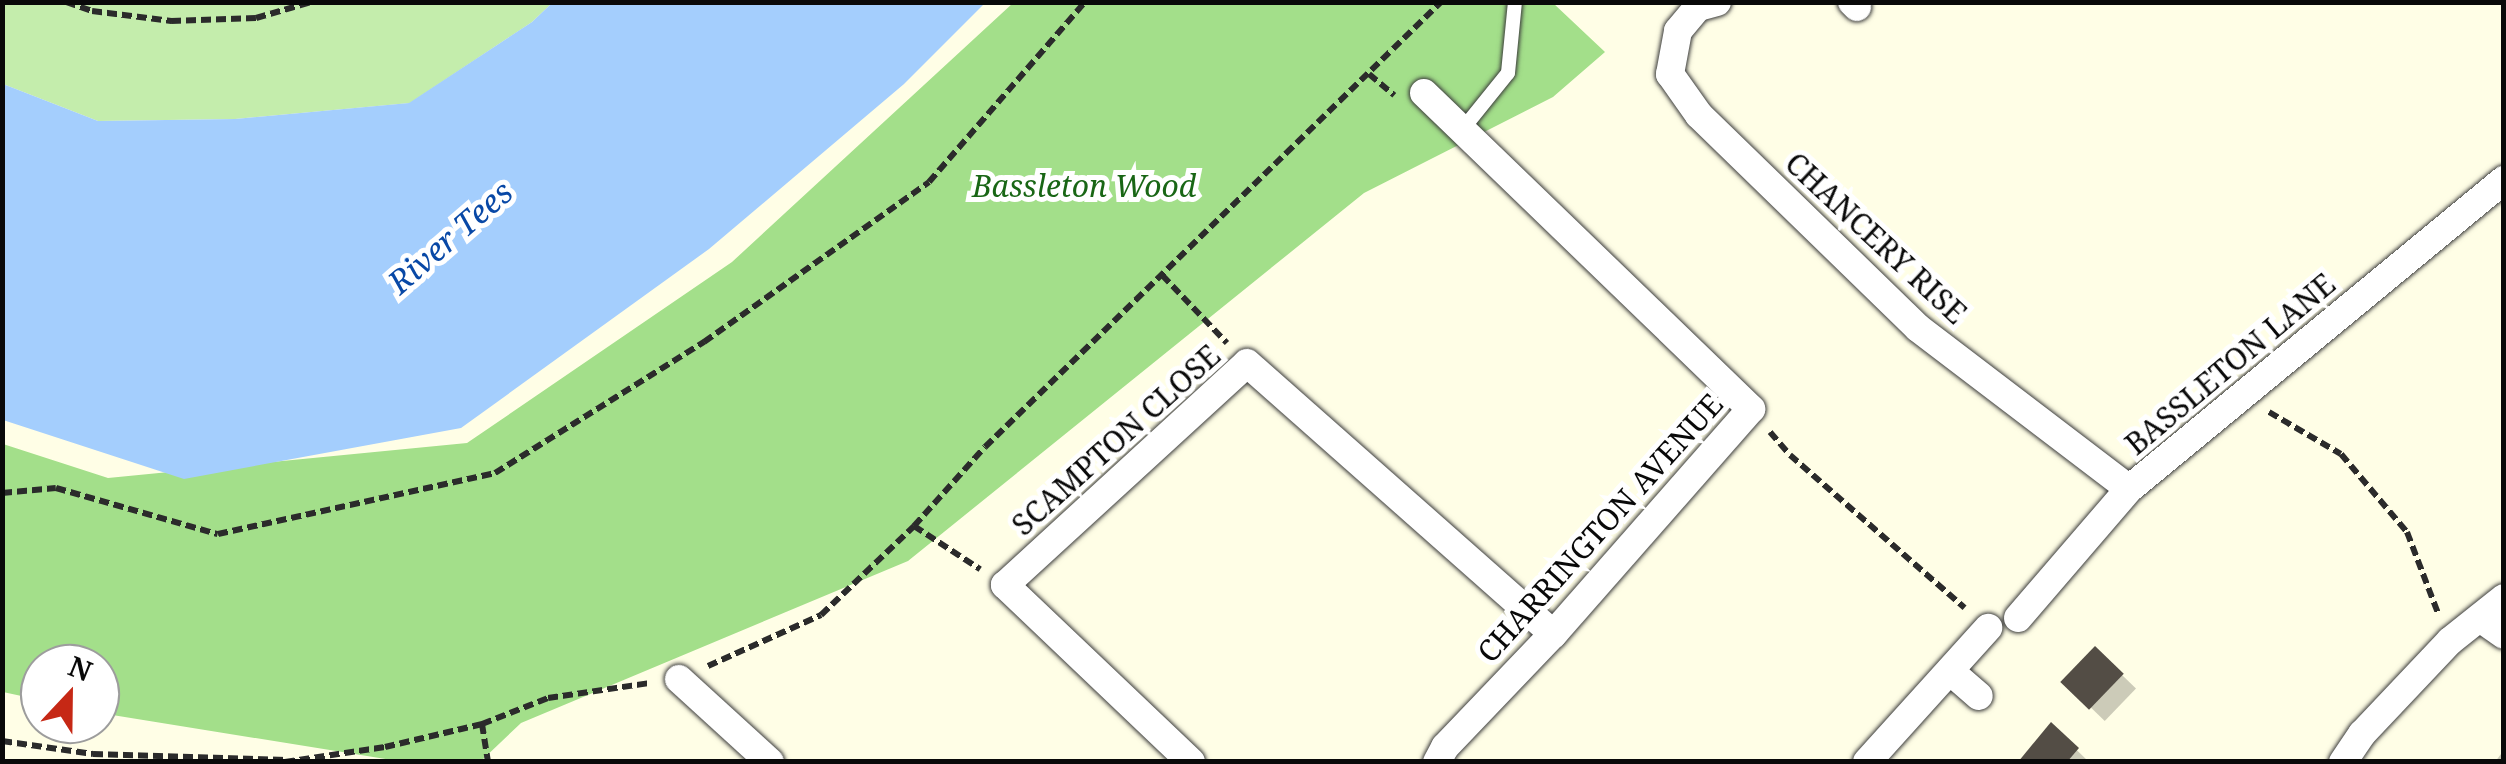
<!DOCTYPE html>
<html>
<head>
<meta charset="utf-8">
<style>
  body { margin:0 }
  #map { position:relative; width:2506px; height:764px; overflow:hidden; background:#fffee6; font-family:"Noto Serif",serif }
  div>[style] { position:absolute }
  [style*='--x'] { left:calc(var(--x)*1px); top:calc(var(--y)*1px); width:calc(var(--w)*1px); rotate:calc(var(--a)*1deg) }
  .green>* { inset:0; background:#c4edac }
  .forest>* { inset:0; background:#a3df8a }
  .water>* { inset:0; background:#a4cefd }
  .shadow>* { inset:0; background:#0003; transform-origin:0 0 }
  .building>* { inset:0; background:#534d45; transform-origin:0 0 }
  .path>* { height:6px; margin-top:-3px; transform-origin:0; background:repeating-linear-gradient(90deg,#2b2b2b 0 10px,transparent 0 15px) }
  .roads { filter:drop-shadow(0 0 2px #3c3c3c) drop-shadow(0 0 2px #3c3c3c) }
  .service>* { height:14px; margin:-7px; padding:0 7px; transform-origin:7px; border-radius:7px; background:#fff }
  .minor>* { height:28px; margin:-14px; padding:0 14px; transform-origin:14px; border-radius:14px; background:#fff }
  span { translate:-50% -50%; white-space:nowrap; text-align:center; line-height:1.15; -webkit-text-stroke:10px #fff; paint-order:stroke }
  .park-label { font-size:30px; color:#196615; font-style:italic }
  .street-label { font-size:30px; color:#090909 }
  .water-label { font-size:32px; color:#0848a6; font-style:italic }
  .frame { position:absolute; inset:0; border:5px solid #090909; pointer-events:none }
  .north { position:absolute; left:20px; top:644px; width:100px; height:100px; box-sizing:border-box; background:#fff; border:2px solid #9d9d9d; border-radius:50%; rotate:22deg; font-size:28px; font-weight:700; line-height:40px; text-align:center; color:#090909 }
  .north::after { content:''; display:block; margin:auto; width:35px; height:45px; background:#c62815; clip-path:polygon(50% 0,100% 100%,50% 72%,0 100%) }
</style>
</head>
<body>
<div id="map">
  <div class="green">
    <div style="clip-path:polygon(2px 3px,552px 3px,532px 22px,410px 103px,235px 119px,98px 121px,3px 84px)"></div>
  </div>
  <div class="forest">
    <div style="clip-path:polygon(1013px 3px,1553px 3px,1605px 52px,1553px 97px,1364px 193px,908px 561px,521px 723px,481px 761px,398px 761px,100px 713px,100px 664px,40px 664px,40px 700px,3px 692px,3px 444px,108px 478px,467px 443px,732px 262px)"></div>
  </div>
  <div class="water">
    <div style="clip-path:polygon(552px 3px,985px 3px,904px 84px,709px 249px,461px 428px,184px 479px,3px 420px,3px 84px,98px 121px,235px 119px,409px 103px,532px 22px)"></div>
  </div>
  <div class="shadow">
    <div style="left:2095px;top:649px;width:57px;height:45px;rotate:44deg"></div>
    <div style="clip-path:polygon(2051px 725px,2089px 762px,2021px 762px)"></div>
    <div style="clip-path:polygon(2504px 750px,2504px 762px,2495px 762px)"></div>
  </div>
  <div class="building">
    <div style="left:2095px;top:646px;width:40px;height:50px;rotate:44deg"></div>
    <div style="clip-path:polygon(2051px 722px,2079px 748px,2067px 762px,2018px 762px)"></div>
  </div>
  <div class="path">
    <div style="--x:66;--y:2;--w:28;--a:19"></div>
    <div style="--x:92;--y:11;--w:80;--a:7.2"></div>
    <div style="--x:171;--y:21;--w:85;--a:-2"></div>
    <div style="--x:256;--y:18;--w:57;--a:-16.2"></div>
    <div style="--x:1369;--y:74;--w:33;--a:40"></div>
    <div style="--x:1162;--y:275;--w:94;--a:46.3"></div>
    <div style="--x:2269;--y:412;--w:83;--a:30.3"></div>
    <div style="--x:2341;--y:454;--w:102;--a:49.8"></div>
    <div style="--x:2407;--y:532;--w:87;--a:69.1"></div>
    <div style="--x:1770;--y:432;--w:30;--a:49"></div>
    <div style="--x:1790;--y:455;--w:232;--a:41.2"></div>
    <div style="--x:2;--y:493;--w:54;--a:-5.3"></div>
    <div style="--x:56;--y:488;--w:168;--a:15.9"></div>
    <div style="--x:218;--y:534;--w:284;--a:-12.4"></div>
    <div style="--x:495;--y:473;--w:247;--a:-32.1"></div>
    <div style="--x:704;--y:342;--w:276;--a:-35.4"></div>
    <div style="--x:929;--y:182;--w:238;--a:-49.1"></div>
    <div style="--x:914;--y:526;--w:79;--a:33.1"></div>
    <div style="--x:708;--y:666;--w:124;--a:-24.3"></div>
    <div style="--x:821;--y:615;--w:129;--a:-43.7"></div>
    <div style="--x:914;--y:526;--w:106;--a:-48.1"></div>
    <div style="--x:985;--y:447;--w:637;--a:-44.3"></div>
    <div style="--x:482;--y:724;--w:38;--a:81"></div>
    <div style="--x:2;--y:741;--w:92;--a:8.1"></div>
    <div style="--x:93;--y:754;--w:194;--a:1.8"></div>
    <div style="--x:285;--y:762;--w:101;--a:-8.5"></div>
    <div style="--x:385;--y:747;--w:100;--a:-13.3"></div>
    <div style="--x:482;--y:724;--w:71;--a:-21.5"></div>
    <div style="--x:548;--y:698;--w:102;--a:-8.4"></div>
  </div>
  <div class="roads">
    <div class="service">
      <div style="--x:1462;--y:130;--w:73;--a:-51.1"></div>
      <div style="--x:1508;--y:73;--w:71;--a:-84.4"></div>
    </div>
    <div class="minor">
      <div style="--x:1717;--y:2;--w:20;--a:165"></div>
      <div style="--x:1698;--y:7;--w:31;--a:130"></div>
      <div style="--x:1678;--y:31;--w:44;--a:100.5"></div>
      <div style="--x:1670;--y:74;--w:50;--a:54.7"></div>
      <div style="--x:1699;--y:115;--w:305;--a:44.2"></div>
      <div style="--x:1918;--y:328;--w:265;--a:37.3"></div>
      <div style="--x:1852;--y:2;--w:7;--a:45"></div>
      <div style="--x:1424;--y:93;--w:455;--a:44"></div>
      <div style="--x:1751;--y:409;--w:300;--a:131.3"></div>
      <div style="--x:1553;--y:634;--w:156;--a:133.7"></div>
      <div style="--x:1445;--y:747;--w:17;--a:118"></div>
      <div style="--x:2018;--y:618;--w:170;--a:-49.3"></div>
      <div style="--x:2129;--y:489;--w:486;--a:-39.5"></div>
      <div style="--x:2480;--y:618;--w:29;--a:35"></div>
      <div style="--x:1950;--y:671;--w:38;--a:41"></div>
      <div style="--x:679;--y:679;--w:123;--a:42.4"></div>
      <div style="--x:1191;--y:762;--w:257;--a:-136.4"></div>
      <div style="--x:1005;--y:585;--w:328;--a:-42.5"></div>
      <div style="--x:1247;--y:363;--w:409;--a:41.5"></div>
      <div style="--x:1867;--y:762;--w:181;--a:-47.9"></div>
      <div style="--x:2343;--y:762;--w:34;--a:-56"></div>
      <div style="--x:2362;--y:734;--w:128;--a:-46.6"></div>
      <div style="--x:2450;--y:641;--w:69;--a:-38.5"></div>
    </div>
  </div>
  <div class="park-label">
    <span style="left:1084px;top:186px">Bassleton Wood</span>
  </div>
  <div class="street-label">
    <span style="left:1876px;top:238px;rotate:43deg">CHANCERY RISE</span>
    <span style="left:2230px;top:364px;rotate:-40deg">BASSLETON LANE</span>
    <span style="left:1116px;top:440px;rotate:-42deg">SCAMPTON CLOSE</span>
    <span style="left:1600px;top:528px;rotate:-48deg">CHARRINGTON AVENUE</span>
  </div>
  <div class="water-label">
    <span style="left:450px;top:237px;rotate:-41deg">River Tees</span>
  </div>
  <div class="frame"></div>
  <div class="north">N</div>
</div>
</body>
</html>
